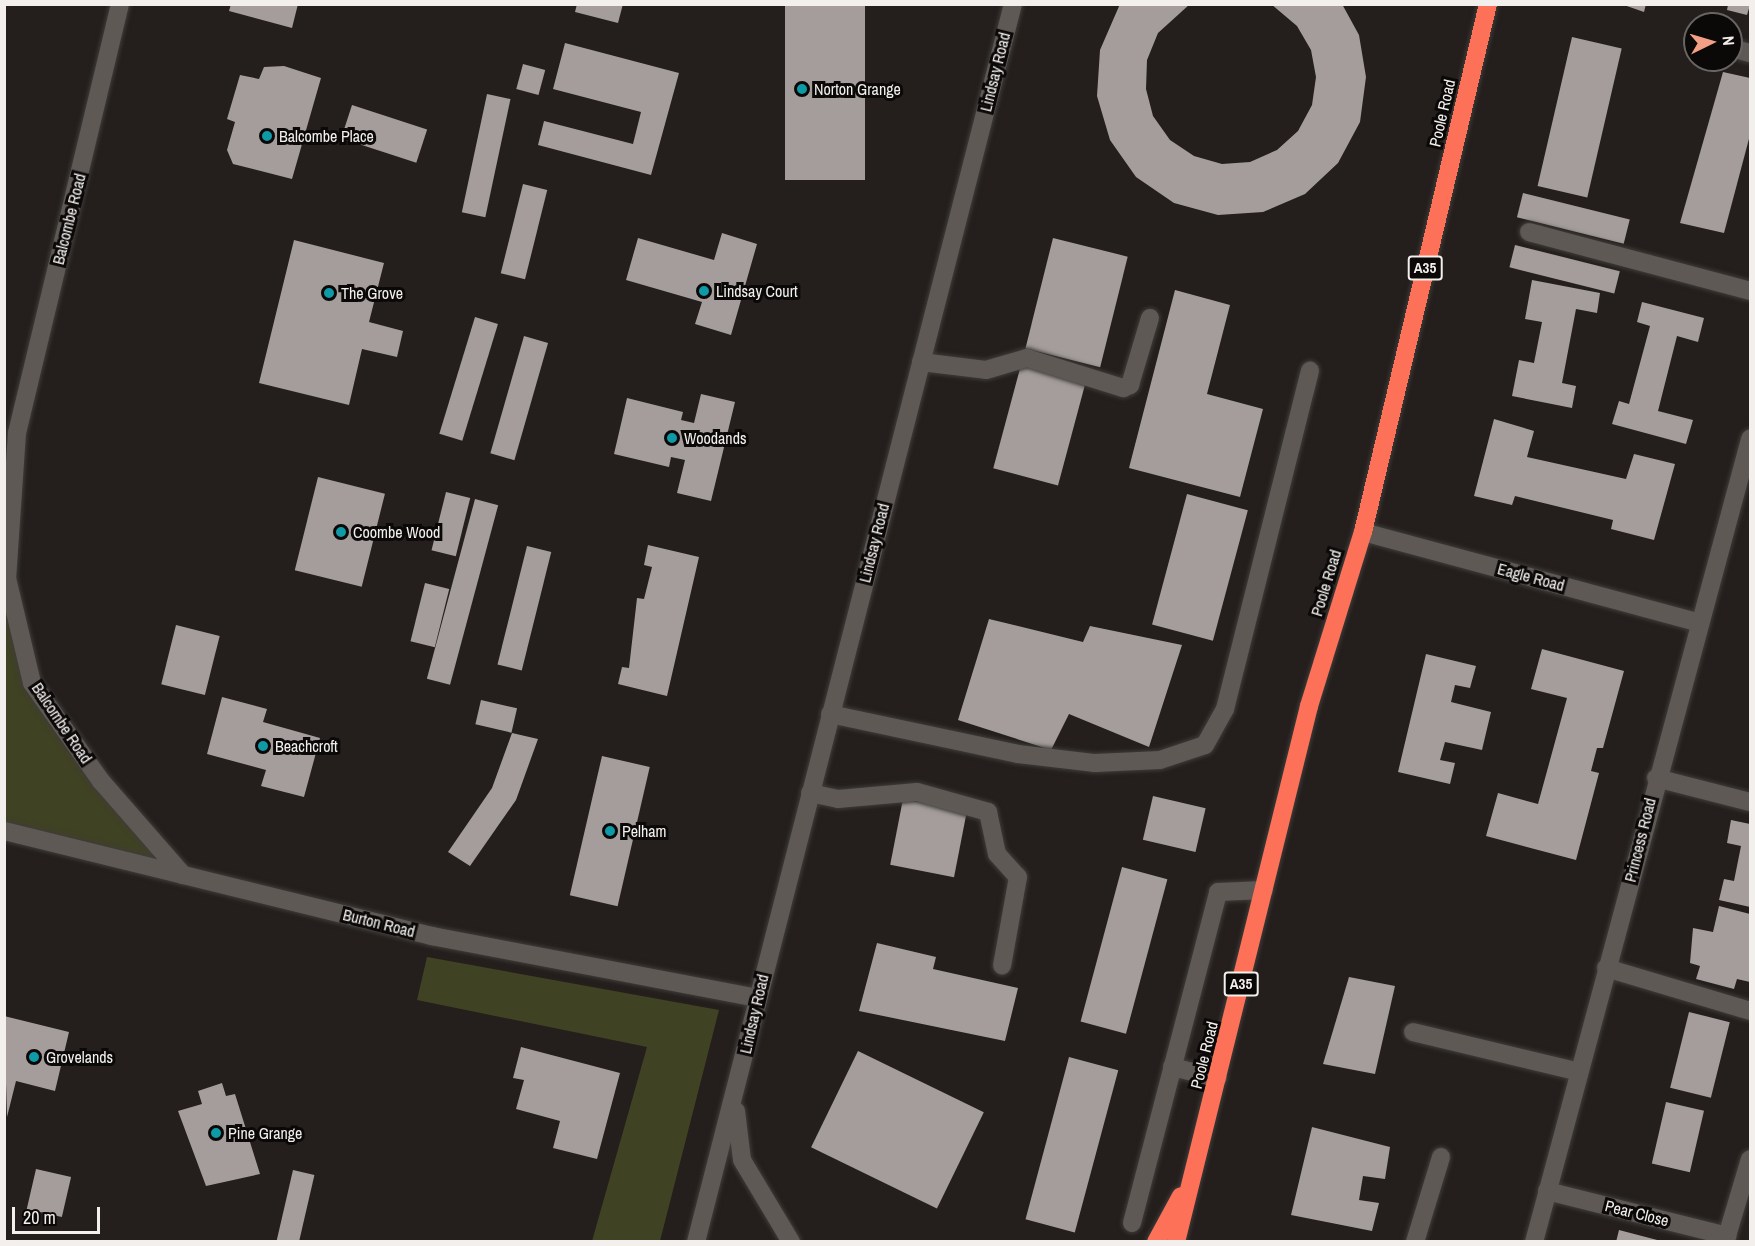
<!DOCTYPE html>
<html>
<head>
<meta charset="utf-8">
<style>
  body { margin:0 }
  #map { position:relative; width:1755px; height:1246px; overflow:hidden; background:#241f1c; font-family:"Archivo Narrow",sans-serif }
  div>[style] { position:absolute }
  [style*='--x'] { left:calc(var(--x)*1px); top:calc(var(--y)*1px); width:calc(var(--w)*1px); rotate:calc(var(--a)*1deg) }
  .green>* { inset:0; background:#404224 }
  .building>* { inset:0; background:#a49d9c; transform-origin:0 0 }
  .roads { filter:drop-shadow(0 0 2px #3f3c3a) drop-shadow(0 0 2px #3f3c3a) }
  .minor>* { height:18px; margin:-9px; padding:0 9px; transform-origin:9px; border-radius:9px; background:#5f5956 }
  .highway>* { height:18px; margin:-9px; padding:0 9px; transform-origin:9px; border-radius:9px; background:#fe7159 }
  .dots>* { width:16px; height:16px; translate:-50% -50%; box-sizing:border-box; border:3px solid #0b0908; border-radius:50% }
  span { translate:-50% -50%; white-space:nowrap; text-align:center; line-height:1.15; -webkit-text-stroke:6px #0b0908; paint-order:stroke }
  .shield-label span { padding:2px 4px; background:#0b0908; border:2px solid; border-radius:4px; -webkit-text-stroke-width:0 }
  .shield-label { font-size:15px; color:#f2efed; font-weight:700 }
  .street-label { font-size:16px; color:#f2efed }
  .poi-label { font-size:16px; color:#f2efed }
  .left { translate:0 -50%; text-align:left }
  .frame { position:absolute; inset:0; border:6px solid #f2efed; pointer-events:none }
  .north { position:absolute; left:1683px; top:12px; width:60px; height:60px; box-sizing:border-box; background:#0b0908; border:2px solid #676564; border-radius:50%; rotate:85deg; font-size:16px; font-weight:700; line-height:24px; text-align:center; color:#f2efed }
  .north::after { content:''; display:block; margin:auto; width:21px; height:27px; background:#f39f85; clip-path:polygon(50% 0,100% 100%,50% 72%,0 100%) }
  .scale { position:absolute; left:12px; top:1207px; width:88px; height:27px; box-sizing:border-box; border:3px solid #f2efed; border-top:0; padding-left:8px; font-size:18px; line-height:21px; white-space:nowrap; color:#f2efed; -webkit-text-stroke:4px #0b0908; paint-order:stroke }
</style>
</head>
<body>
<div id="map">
  <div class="green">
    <div style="clip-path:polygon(17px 443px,7px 578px,32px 683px,183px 875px,5px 831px,4px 463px)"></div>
    <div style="clip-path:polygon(427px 957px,719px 1010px,660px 1241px,592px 1241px,647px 1047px,417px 1000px)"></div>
  </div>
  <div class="building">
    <div style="clip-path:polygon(231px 4px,298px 4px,292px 28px,229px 11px)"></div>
    <div style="clip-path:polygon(577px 4px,623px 4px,618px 23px,575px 12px)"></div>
    <div style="left:785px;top:4px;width:80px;height:176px"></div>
    <div style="clip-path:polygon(1120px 4px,1190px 4px,1158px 33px,1147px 60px,1146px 89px,1153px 116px,1170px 140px,1194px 156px,1222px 164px,1250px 162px,1277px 150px,1298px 131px,1312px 105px,1316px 77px,1311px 50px,1297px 26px,1271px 4px,1342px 4px,1359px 35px,1366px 77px,1360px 122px,1338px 163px,1305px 194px,1263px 212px,1218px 215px,1174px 203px,1136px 177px,1110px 140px,1097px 96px,1100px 50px)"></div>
    <div style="clip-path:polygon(1621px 4px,1646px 4px,1644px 12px)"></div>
    <div style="clip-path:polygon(1728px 5px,1750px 5px,1747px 15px,1727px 10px)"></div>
    <div style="left:1572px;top:37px;width:51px;height:153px;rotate:13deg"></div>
    <div style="clip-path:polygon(565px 43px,679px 73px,651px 175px,538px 145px,544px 121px,633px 144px,641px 112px,553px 89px)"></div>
    <div style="left:523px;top:64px;width:23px;height:26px;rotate:15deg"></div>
    <div style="clip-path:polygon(284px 66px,321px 78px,292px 179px,233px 164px,227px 150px,235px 122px,227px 119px,240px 75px,259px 79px,264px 67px)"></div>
    <div style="clip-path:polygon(1723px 72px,1750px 78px,1750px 135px,1724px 233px,1680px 223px)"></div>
    <div style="left:487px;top:94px;width:24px;height:121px;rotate:12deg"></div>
    <div style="left:352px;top:105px;width:79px;height:35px;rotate:18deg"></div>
    <div style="left:523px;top:184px;width:25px;height:92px;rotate:14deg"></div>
    <div style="left:1523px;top:193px;width:110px;height:25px;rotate:14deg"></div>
    <div style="clip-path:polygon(722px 233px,757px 244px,731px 335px,695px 324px,702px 302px,626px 280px,638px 238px,714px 260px)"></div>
    <div style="left:1053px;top:238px;width:77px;height:114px;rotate:14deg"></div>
    <div style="clip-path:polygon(294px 240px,384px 263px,369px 322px,403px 331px,397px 357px,362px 349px,349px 405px,259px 383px)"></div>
    <div style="left:1515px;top:245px;width:108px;height:23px;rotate:14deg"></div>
    <div style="clip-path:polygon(1532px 280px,1600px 293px,1597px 313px,1576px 309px,1562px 383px,1576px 386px,1572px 408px,1512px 396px,1519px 360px,1534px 363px,1542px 322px,1525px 319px)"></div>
    <div style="clip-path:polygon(1175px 290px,1230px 305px,1207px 394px,1263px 409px,1240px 497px,1129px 468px)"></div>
    <div style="clip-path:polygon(1642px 302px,1704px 318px,1698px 342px,1677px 336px,1658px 411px,1693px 420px,1686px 444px,1612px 424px,1619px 401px,1629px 404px,1650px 326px,1637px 322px)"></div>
    <div style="left:475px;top:317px;width:24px;height:122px;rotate:17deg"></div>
    <div style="left:524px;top:336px;width:25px;height:122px;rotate:16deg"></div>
    <div style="left:1022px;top:361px;width:67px;height:111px;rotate:15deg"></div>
    <div style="clip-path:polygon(701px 394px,735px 402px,711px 501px,677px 493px,685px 460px,671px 457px,669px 467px,614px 454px,627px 398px,683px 412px,681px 420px,694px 423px)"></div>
    <div style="clip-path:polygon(1494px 419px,1534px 431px,1527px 457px,1626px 479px,1634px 454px,1675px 464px,1654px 540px,1611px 529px,1613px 520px,1515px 496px,1512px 505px,1474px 496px)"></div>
    <div style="left:318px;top:477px;width:69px;height:96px;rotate:14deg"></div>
    <div style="left:446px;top:492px;width:25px;height:60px;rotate:14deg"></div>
    <div style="left:1187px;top:494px;width:63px;height:135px;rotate:15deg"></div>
    <div style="left:475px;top:499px;width:24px;height:186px;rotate:15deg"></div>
    <div style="clip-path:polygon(648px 545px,699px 557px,667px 696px,618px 684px,622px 667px,629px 668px,637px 598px,644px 599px,652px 567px,644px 565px)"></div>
    <div style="left:527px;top:546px;width:25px;height:122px;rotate:14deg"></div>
    <div style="left:425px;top:583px;width:25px;height:60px;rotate:14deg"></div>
    <div style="clip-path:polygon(989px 619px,1083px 642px,1090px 626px,1182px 645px,1149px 747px,1069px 714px,1051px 750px,958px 720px)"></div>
    <div style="left:176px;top:625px;width:45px;height:61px;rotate:14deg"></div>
    <div style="clip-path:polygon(1542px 649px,1624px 671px,1603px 748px,1597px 748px,1591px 771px,1599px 773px,1576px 860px,1486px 836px,1498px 793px,1538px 804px,1567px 698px,1531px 689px)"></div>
    <div style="clip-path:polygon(1426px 654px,1476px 666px,1470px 688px,1455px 685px,1451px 702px,1491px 712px,1482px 750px,1445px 742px,1440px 760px,1455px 763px,1450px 784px,1398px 772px)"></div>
    <div style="clip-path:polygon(222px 697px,267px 709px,263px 722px,320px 738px,304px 797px,261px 786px,266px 770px,207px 754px)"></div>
    <div style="left:481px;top:700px;width:37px;height:25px;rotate:13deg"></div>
    <div style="clip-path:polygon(512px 733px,538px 739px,516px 800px,470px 866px,448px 852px,492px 788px)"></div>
    <div style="left:602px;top:756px;width:49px;height:143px;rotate:13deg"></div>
    <div style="left:1153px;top:796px;width:54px;height:45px;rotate:13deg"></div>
    <div style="left:903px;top:799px;width:65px;height:67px;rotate:11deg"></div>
    <div style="clip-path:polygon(1731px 820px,1750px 824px,1750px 907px,1719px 900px,1724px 879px,1734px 881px,1741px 846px,1727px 843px)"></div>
    <div style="left:1122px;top:867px;width:47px;height:160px;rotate:15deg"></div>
    <div style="clip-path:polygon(1719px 906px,1750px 914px,1750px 982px,1737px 979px,1734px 989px,1696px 979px,1700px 966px,1690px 963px,1693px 928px,1713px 932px)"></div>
    <div style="clip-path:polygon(877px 943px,936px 957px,933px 969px,1018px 988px,1005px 1041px,859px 1011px)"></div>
    <div style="clip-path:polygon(1349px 977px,1395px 986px,1375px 1074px,1323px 1064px)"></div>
    <div style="left:1689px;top:1012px;width:42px;height:78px;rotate:14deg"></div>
    <div style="clip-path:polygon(4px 1016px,69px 1032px,55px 1091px,16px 1081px,7px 1117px)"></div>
    <div style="clip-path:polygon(521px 1047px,620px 1073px,597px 1159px,553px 1148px,560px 1121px,516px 1109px,524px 1080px,513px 1078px)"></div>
    <div style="left:858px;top:1051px;width:140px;height:107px;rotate:26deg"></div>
    <div style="left:1069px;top:1057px;width:51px;height:168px;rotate:15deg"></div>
    <div style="clip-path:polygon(222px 1083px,226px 1096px,235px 1094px,260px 1174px,206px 1186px,178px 1111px,202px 1104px,198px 1091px)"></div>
    <div style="left:1666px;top:1102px;width:39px;height:63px;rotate:13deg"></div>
    <div style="clip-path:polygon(1312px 1127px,1390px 1147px,1385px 1179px,1363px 1176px,1359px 1200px,1379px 1203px,1372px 1231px,1291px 1215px)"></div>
    <div style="left:36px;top:1169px;width:36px;height:41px;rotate:13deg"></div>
    <div style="left:293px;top:1170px;width:22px;height:74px;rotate:13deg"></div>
    <div style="clip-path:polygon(1619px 1230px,1661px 1241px,1661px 1242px,1616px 1242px)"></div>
  </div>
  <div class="roads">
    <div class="minor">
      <div style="--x:120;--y:4;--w:441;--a:103.5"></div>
      <div style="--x:17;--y:433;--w:145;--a:93.9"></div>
      <div style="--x:7;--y:578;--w:108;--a:76.6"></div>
      <div style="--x:32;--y:683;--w:120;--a:54.9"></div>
      <div style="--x:101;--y:781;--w:125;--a:48.9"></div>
      <div style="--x:1731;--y:48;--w:20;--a:15"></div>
      <div style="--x:1529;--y:232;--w:229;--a:14.9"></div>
      <div style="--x:921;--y:362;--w:65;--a:7"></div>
      <div style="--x:986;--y:370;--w:43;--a:-16.3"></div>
      <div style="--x:1027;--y:358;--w:101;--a:17.4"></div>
      <div style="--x:1123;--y:388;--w:8;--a:-23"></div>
      <div style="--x:1130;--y:385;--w:70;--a:-73.4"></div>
      <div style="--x:1363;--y:532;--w:349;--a:15.1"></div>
      <div style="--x:830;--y:714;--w:192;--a:12"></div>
      <div style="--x:1018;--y:754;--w:78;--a:6.7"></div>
      <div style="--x:1095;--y:763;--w:65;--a:-2.6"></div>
      <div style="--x:1160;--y:760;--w:47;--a:-18.4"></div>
      <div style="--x:1205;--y:745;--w:41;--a:-60.9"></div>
      <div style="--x:1225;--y:709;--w:349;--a:-75.9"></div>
      <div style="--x:1656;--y:778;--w:97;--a:14.3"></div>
      <div style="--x:810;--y:793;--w:29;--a:12"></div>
      <div style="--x:838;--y:799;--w:79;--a:-5.1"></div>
      <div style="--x:917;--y:792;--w:74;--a:15.7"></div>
      <div style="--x:988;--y:812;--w:43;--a:77.9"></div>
      <div style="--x:997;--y:854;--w:31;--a:48"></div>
      <div style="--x:1018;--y:877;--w:90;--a:100.2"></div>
      <div style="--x:4;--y:831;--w:441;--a:13.8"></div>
      <div style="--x:432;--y:936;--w:331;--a:10.8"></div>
      <div style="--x:1606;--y:968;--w:150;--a:16.6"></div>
      <div style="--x:1413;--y:1032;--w:171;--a:13.5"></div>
      <div style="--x:1172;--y:1067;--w:47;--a:13.4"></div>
      <div style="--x:736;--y:1111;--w:49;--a:83"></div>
      <div style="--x:742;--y:1160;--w:96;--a:59.1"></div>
      <div style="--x:1547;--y:1191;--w:186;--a:14"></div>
      <div style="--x:1727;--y:1236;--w:80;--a:-73.4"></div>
      <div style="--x:1132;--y:1223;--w:342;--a:-75.4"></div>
      <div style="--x:1218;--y:892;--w:46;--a:-2.5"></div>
      <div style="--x:696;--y:1242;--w:1278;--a:-75.64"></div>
      <div style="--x:1415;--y:1242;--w:89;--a:-73"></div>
      <div style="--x:1534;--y:1242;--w:832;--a:-74.94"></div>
    </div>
    <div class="highway">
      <div style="--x:1156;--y:1242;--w:52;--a:-61.5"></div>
      <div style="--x:1176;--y:1242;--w:552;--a:-76.06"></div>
      <div style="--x:1309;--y:706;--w:182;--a:-72.8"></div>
      <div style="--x:1363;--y:532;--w:543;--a:-76.68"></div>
    </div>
  </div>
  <div class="dots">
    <div style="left:802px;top:89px;background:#0f9aa8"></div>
    <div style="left:267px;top:136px;background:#0f9aa8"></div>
    <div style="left:704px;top:291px;background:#0f9aa8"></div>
    <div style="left:329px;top:293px;background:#0f9aa8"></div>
    <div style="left:672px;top:438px;background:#0f9aa8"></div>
    <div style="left:341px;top:532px;background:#0f9aa8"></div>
    <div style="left:263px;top:746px;background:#0f9aa8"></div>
    <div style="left:610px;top:831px;background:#0f9aa8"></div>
    <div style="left:34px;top:1057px;background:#0f9aa8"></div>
    <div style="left:216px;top:1133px;background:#0f9aa8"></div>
  </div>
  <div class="shield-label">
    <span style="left:1425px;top:268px">A35</span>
    <span style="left:1241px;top:984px">A35</span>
  </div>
  <div class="street-label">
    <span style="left:995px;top:72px;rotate:-76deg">Lindsay Road</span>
    <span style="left:1442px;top:113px;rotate:-77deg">Poole Road</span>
    <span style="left:69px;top:219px;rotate:-76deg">Balcombe Road</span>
    <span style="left:874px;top:543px;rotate:-76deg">Lindsay Road</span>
    <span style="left:1531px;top:577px;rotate:15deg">Eagle Road</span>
    <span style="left:1326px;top:583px;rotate:-73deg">Poole Road</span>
    <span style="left:62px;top:723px;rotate:56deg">Balcombe Road</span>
    <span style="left:1640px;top:840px;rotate:-76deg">Princess Road</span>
    <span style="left:379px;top:923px;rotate:14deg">Burton Road</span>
    <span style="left:754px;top:1014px;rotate:-77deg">Lindsay Road</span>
    <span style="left:1204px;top:1055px;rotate:-76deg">Poole Road</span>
    <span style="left:1637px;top:1213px;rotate:14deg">Pear Close</span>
  </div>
  <div class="poi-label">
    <span class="left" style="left:814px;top:89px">Norton Grange</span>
    <span class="left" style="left:279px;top:136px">Balcombe Place</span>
    <span class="left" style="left:716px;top:291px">Lindsay Court</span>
    <span class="left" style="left:341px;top:293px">The Grove</span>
    <span class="left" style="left:684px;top:438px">Woodands</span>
    <span class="left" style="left:353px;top:532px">Coombe Wood</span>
    <span class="left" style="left:275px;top:746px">Beachcroft</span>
    <span class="left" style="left:622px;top:831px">Pelham</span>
    <span class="left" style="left:46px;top:1057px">Grovelands</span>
    <span class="left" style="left:228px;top:1133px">Pine Grange</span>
  </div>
  <div class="frame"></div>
  <div class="north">N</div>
  <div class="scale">20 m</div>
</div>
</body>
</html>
